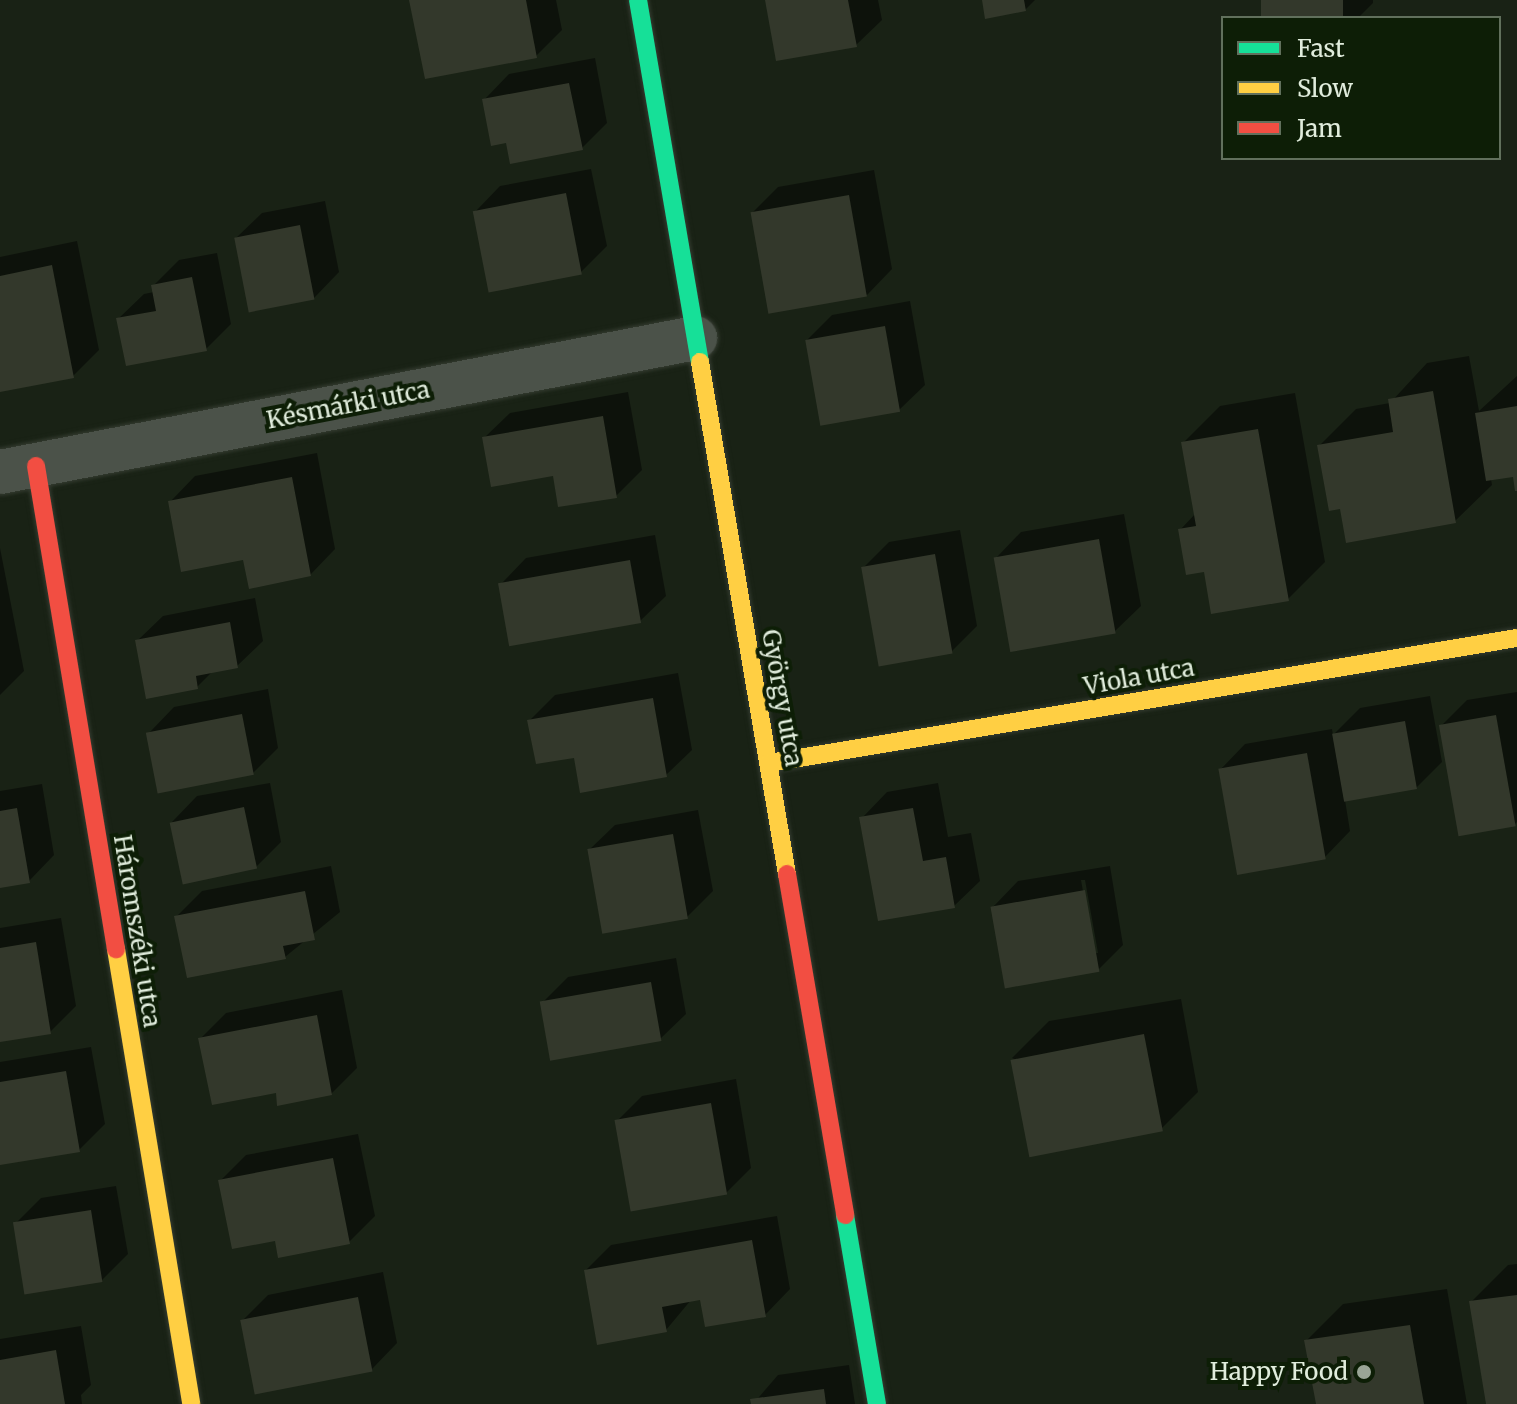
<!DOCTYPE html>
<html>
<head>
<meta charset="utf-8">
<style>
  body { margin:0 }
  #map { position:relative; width:1517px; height:1404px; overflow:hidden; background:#192215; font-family:Merriweather,serif }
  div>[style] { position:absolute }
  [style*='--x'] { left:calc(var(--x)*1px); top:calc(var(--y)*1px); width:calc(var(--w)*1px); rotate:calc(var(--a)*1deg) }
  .shadow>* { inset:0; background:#0007 }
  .building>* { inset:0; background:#33382b; transform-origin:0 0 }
  .roads { filter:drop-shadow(0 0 2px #353c31) drop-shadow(0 0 2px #353c31) }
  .street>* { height:44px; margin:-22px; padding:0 22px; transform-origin:22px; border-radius:22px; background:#4b5249 }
  .fast>* { height:18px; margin:-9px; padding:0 9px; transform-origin:9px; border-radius:9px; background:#16e098 }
  .slow>* { height:18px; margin:-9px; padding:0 9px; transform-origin:9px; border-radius:9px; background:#ffcf43 }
  .jam>* { height:18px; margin:-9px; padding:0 9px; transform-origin:9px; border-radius:9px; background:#f24e42 }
  .dots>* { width:22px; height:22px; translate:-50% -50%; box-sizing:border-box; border:4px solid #0d1e06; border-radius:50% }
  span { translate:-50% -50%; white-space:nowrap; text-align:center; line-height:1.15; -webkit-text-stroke:8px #0d1e06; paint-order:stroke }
  .street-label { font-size:24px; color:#e0ecdc }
  .poi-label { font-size:24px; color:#e0ecdc }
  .right { translate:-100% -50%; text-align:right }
  .legend { position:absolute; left:1221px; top:16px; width:280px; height:144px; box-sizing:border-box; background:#0d1e06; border:2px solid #61705c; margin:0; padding:10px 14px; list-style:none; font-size:24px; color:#e0ecdc }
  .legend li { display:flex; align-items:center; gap:16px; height:40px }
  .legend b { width:40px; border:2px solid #61705c }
</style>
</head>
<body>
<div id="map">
  <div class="shadow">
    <div style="clip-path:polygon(411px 0,556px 0,562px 30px,536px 56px)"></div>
    <div style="clip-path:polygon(767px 0,878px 0,882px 20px,856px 45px)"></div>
    <div style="clip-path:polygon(984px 0,1035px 0,1025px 10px)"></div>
    <div style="clip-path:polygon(1263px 0,1373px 0,1373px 3px,1358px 18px,1266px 18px)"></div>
    <div style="clip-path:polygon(595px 58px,607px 123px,582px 148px,508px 141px,484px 100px,509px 74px)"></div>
    <div style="clip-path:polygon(591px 169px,607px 246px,581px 272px,475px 212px,500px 186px)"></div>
    <div style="clip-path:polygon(874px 170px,892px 269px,867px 295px,752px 213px,778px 187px)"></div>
    <div style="clip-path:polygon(325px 201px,339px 272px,314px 298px,236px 238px,262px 213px)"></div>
    <div style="clip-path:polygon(77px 241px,99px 350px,73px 376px,0 390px,0 257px)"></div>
    <div style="clip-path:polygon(217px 253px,231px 324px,206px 349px,118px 319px,144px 294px,154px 292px,153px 286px,179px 260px)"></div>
    <div style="clip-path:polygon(910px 301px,925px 385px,899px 410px,807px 340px,832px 315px)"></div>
    <div style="clip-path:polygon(1469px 356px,1479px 411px,1517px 376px,1517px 489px,1514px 474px,1491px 479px,1492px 485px,1455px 521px,1342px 507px,1319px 446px,1356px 409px,1390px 403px,1427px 363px)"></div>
    <div style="clip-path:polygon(628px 392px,642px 470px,616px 496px,554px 473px,484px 438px,510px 413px)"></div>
    <div style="clip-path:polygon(1295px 393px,1325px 562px,1288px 599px,1206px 570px,1180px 530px,1196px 513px,1183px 443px,1220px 406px)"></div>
    <div style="clip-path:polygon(317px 453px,335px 549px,310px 575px,244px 558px,170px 502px,195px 476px)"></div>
    <div style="clip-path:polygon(1124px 514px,1141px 606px,1115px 631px,996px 558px,1021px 532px)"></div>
    <div style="clip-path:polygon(960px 530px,977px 626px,952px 651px,863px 568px,889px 542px)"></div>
    <div style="clip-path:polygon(655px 535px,666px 596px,640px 621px,501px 584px,526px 558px)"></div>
    <div style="clip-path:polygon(0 548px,24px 671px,0 695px)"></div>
    <div style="clip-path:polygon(255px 598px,263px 641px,237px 666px,213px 671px,197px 687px,137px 641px,163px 616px)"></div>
    <div style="clip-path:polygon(678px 673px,692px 750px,666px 775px,576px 756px,530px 720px,555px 695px)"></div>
    <div style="clip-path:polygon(268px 689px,278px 748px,253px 773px,149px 733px,174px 707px)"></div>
    <div style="clip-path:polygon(1517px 692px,1517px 822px,1514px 825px,1442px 725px,1467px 700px)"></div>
    <div style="clip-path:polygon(1430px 696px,1442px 762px,1416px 788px,1345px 800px,1350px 831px,1325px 857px,1220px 770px,1245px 744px,1332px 729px,1333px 735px,1360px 708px)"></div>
    <div style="clip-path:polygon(270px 783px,281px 842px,256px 867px,172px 822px,197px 796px)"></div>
    <div style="clip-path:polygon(938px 783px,948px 837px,971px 833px,980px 881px,954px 906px,862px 818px,887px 792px)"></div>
    <div style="clip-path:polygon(42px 784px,54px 855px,29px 881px,0 886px,0 791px)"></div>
    <div style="clip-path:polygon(698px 810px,713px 891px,687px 917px,589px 850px,615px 825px)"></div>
    <div style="clip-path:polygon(331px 866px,340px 912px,285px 957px,176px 917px,202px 891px)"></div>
    <div style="clip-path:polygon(evenodd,1110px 866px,1123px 945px,1098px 970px,993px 907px,1018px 881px,1110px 866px,1081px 880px,1085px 880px,1098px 953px,1094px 953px,1081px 880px)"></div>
    <div style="clip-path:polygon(61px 918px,76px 1006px,50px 1032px,0 1040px,0 928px)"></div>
    <div style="clip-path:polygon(676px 958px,686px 1014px,660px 1039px,542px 1003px,568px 977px)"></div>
    <div style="clip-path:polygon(342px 990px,357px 1068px,331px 1094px,277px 1090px,201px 1038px,226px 1013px)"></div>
    <div style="clip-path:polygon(1181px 999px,1198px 1092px,1161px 1129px,1012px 1058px,1049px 1021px)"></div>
    <div style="clip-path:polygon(91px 1047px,105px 1124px,79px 1150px,0 1163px,0 1062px)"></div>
    <div style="clip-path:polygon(736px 1079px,751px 1168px,726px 1193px,617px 1121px,642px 1096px)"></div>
    <div style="clip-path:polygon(358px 1134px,375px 1216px,349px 1242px,276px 1239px,220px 1181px,246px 1155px)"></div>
    <div style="clip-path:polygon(116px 1186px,128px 1254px,102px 1280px,15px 1224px,41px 1198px)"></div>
    <div style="clip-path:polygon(777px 1216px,790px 1289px,765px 1315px,701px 1298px,691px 1300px,666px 1330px,586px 1270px,611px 1245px)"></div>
    <div style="clip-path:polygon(1517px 1264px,1517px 1404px,1488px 1404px,1471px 1302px,1508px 1265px)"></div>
    <div style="clip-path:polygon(383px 1272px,397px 1343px,372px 1369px,243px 1320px,268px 1295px)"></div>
    <div style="clip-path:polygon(1447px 1289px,1467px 1404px,1318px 1404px,1306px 1341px,1343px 1304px)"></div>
    <div style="clip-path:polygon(81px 1326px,91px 1385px,81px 1395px,82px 1404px,0 1404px,0 1339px)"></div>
    <div style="clip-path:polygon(849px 1365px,855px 1404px,753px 1404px,778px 1375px)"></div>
  </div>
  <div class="building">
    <div style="clip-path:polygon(409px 0,526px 0,537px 58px,425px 79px)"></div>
    <div style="clip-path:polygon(765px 0,848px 0,857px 47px,776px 61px)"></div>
    <div style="clip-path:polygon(982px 0,1024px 0,1026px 11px,985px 19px)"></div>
    <div style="left:1261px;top:0;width:82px;height:18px"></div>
    <div style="clip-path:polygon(569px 83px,583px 150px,510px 164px,506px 143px,491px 146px,482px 99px)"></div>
    <div style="left:566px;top:193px;width:83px;height:95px;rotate:79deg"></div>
    <div style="left:849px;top:195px;width:103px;height:100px;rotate:80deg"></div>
    <div style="left:300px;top:225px;width:76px;height:67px;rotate:79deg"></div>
    <div style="clip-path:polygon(52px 265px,74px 378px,0 392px,0 276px)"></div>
    <div style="clip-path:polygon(192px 277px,207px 351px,126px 366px,116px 318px,156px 311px,151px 285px)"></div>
    <div style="left:885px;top:326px;width:87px;height:81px;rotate:80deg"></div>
    <div style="clip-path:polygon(1433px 391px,1456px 523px,1346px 543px,1340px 509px,1329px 511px,1317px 445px,1393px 432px,1388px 399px)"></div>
    <div style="clip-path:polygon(1517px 406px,1517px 491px,1515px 491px,1513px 477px,1486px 481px,1475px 413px)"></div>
    <div style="clip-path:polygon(603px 416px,617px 498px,558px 507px,553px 476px,491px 487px,482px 437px)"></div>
    <div style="clip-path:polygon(1258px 429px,1289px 601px,1211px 614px,1204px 572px,1186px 575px,1178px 529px,1196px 526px,1181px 442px)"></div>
    <div style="clip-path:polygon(292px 477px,311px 576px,249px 589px,243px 560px,181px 572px,168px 501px)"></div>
    <div style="left:1099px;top:539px;width:96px;height:107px;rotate:80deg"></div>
    <div style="left:935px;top:554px;width:101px;height:75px;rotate:80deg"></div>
    <div style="left:630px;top:560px;width:64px;height:134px;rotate:80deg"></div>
    <div style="clip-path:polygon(230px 622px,238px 668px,196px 676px,198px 689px,146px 699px,135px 640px)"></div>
    <div style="clip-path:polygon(653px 698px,667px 777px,580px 793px,574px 758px,536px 764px,527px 720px)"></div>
    <div style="left:242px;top:714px;width:62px;height:98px;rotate:79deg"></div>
    <div style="left:1496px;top:715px;width:113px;height:58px;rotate:80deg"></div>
    <div style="left:1405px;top:721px;width:69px;height:74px;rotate:80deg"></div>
    <div style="left:1307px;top:753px;width:108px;height:90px;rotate:80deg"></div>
    <div style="left:244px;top:807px;width:63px;height:76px;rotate:78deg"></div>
    <div style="clip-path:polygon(17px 808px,30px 883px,0 888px,0 811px)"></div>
    <div style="clip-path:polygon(913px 808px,923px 861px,946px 857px,955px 908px,878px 921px,859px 817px)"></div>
    <div style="left:673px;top:834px;width:86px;height:87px;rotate:80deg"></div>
    <div style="left:1085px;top:890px;width:83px;height:96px;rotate:80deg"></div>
    <div style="clip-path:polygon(305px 891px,315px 940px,283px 946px,286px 959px,187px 978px,174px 916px)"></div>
    <div style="clip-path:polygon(36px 942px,51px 1034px,0 1042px,0 948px)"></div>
    <div style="left:651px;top:982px;width:60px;height:113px;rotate:80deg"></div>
    <div style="clip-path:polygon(317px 1015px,332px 1095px,277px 1106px,276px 1093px,212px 1105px,198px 1038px)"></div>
    <div style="left:1144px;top:1034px;width:99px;height:136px;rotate:79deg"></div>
    <div style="clip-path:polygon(66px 1071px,80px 1152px,0 1165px,0 1082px)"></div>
    <div style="left:711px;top:1103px;width:93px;height:98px;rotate:80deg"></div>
    <div style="clip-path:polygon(333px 1158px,350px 1244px,278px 1258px,275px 1241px,232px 1249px,218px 1180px)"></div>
    <div style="left:91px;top:1210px;width:73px;height:79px;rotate:81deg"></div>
    <div style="clip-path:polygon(752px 1240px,766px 1317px,705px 1327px,700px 1300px,662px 1307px,667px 1332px,597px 1345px,584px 1270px)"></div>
    <div style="clip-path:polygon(1517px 1295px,1517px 1404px,1486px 1404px,1469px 1301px)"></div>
    <div style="left:358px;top:1297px;width:76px;height:120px;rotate:79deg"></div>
    <div style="clip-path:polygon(1410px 1325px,1424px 1404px,1316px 1404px,1304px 1340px)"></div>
    <div style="clip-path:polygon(56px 1350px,65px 1404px,0 1404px,0 1360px)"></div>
    <div style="clip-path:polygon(824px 1389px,826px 1404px,751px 1404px,750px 1399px)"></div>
  </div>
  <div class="roads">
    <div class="street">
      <div style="--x:0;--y:472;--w:708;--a:-10.91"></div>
    </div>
    <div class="fast">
      <div style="--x:638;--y:0;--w:367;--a:80.3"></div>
      <div style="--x:845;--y:1215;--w:192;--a:80.4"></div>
    </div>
    <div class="slow">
      <div style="--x:700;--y:362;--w:519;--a:80.36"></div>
      <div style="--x:769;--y:763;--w:758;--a:-9.49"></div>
      <div style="--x:116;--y:949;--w:461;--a:80.6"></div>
    </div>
    <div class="jam">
      <div style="--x:36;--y:466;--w:490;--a:80.6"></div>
      <div style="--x:787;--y:874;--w:346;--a:80.3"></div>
    </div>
  </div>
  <div class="dots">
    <div style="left:1364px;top:1372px;background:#9aa596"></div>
  </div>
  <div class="street-label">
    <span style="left:348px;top:405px;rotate:-11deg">Késmárki utca</span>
    <span style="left:1139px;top:677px;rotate:-10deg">Viola utca</span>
    <span style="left:782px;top:698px;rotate:80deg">György utca</span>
    <span style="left:137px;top:931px;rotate:81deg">Háromszéki utca</span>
  </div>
  <div class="poi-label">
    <span class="right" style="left:1348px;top:1372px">Happy Food</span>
  </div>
  <ul class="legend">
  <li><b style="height:10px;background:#16e098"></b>Fast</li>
  <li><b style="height:10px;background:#ffcf43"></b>Slow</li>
  <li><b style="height:10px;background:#f24e42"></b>Jam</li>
  </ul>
</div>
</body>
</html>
